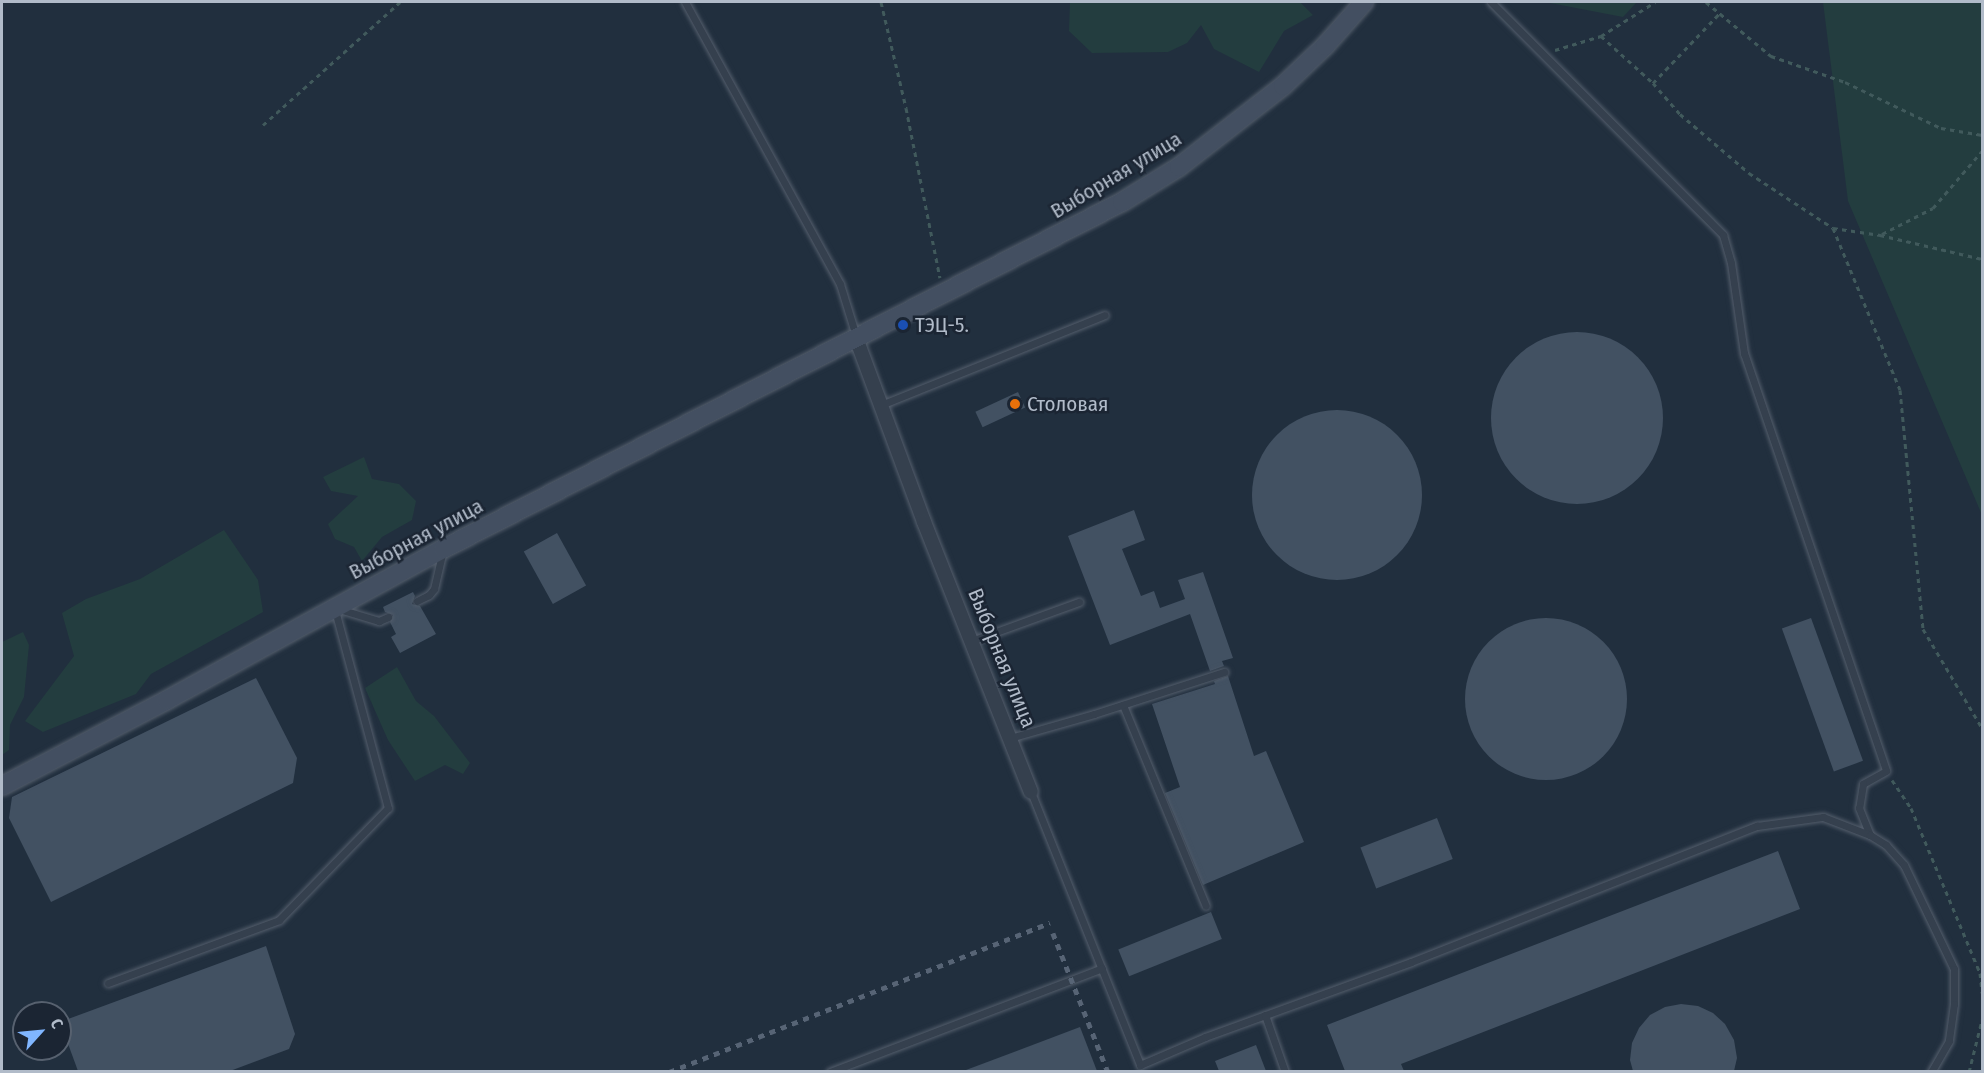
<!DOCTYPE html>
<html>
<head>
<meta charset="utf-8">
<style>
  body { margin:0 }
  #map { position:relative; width:1984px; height:1073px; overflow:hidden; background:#212f3e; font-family:"Fira Sans Condensed",sans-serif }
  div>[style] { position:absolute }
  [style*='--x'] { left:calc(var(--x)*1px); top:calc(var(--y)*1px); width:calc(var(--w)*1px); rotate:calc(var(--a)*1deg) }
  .green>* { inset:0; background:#233d3f }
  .building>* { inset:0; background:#425162; transform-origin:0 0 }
  .round { border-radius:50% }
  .path>* { height:3px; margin-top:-1.5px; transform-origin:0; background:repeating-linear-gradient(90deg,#415a5c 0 4.5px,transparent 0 9px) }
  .roads { filter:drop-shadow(0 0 2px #545e6c) drop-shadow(0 0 2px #545e6c) }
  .lane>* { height:7px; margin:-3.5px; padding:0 3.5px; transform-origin:3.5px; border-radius:3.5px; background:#35404e }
  .street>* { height:14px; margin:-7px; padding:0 7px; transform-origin:7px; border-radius:7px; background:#35404e }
  .secondary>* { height:18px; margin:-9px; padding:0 9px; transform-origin:9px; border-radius:9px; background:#434f61 }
  .rail>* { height:4.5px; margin-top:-2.25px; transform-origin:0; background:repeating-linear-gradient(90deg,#576475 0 6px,transparent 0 12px) }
  .dots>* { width:16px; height:16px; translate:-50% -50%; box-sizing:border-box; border:3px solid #1b2533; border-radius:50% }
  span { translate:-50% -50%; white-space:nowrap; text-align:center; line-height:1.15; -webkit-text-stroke:5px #1b2533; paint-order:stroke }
  .street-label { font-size:21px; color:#b1bbc9 }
  .poi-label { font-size:21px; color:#b1bbc9 }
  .left { translate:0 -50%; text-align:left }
  .frame { position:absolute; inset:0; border:3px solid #b1bbc9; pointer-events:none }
  .north { position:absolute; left:12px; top:1001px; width:60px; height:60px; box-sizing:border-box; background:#1b2533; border:2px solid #57616f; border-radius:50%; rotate:63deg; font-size:16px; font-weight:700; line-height:24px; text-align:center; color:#b1bbc9 }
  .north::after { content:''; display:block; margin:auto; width:21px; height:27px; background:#80b6ff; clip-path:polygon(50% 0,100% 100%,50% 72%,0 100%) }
</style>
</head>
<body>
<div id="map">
  <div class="green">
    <div style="clip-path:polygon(1070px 2px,1300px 2px,1313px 15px,1284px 31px,1259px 72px,1214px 49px,1201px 25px,1187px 43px,1168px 52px,1092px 53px,1069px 31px)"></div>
    <div style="clip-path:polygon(1545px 2px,1637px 2px,1623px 17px)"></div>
    <div style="clip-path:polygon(1823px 2px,1982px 2px,1982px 515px,1848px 201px)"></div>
    <div style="clip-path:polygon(364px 457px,372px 479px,399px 484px,416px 501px,412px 520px,382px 537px,362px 561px,354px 547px,335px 539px,328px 524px,358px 496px,331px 491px,323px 477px)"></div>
    <div style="clip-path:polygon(224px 530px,258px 580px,263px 612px,151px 674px,136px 694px,43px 732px,25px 721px,74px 656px,62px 613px,86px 599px,140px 579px)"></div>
    <div style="clip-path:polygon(23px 632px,29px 645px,24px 697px,10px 725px,9px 750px,2px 755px,2px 642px)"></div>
    <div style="clip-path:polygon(397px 667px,416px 701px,434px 716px,470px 763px,463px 774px,445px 765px,415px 781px,388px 740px,365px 688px)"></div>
  </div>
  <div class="building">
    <div class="round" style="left:1491px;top:332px;width:172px;height:172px"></div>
    <div style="left:1018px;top:392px;width:17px;height:47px;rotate:65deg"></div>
    <div class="round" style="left:1252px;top:410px;width:170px;height:170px"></div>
    <div style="clip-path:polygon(1134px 510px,1145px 540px,1122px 549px,1141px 596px,1154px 591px,1160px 608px,1185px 599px,1178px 580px,1203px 572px,1233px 658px,1222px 661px,1224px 666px,1210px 671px,1190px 614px,1110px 645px,1068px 536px)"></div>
    <div style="left:557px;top:533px;width:60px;height:38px;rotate:61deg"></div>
    <div style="clip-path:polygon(413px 592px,415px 596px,412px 604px,420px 606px,436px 634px,400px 653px,391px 637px,396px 634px,390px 622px,393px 615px,385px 612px,383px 607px)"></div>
    <div style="left:1811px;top:618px;width:152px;height:31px;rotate:70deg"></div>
    <div class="round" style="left:1465px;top:618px;width:162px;height:162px"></div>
    <div style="clip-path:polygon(1228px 676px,1254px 756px,1266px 751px,1304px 842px,1203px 885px,1165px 793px,1180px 787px,1152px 704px,1215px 684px,1214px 681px)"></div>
    <div style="clip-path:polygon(256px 678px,297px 758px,293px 783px,51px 902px,9px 818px,12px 797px)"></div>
    <div style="left:1437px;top:818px;width:44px;height:82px;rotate:69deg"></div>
    <div style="clip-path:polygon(1778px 851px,1800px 909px,1401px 1064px,1404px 1071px,1345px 1071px,1327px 1025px)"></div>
    <div style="left:1211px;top:912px;width:29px;height:100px;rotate:68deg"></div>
    <div style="clip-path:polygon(266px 946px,295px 1034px,289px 1049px,230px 1071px,78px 1071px,60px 1022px)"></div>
    <div style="clip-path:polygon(1681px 1004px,1698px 1006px,1713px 1013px,1725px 1024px,1734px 1040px,1737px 1058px,1734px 1071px,1633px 1071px,1630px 1060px,1632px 1043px,1639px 1028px,1650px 1015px,1665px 1007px)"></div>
    <div style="clip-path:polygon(1080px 1027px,1097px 1071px,967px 1071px,966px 1070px)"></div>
    <div style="clip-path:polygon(1256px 1045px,1266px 1071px,1219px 1071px,1215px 1061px)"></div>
  </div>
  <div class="path">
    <div style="--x:881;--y:2;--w:109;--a:76.7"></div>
    <div style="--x:906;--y:108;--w:173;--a:78.7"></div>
    <div style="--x:1706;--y:2;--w:85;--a:39.7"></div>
    <div style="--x:1771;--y:56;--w:78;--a:19.4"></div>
    <div style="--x:1845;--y:82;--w:106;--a:25.6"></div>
    <div style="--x:1941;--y:128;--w:42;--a:9.7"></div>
    <div style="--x:1601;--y:36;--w:70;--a:42.1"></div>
    <div style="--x:1653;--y:83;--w:41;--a:48.9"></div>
    <div style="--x:1680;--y:114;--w:91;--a:40.5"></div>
    <div style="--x:1749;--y:173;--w:100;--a:33.2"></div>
    <div style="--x:1833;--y:228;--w:175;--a:67.5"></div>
    <div style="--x:1900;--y:390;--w:240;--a:84.5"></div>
    <div style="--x:1923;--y:629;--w:115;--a:59.2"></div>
    <div style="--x:1555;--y:50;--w:48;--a:-16.9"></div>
    <div style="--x:1601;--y:36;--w:64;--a:-32.2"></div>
    <div style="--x:1653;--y:83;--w:97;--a:-46.3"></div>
    <div style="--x:263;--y:125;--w:184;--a:-41.9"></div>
    <div style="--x:1833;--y:228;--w:48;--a:8.5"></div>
    <div style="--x:1880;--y:235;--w:105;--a:13.2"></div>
    <div style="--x:1882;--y:234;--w:57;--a:-27"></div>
    <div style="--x:1933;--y:208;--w:75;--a:-49.3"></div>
    <div style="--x:1892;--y:780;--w:34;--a:56"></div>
    <div style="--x:1911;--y:808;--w:179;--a:67.3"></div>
    <div style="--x:1980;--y:973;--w:20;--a:84"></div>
    <div style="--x:1969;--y:1072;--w:54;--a:-76"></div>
  </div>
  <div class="roads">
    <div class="lane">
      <div style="--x:685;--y:2;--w:322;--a:61.2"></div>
      <div style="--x:840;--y:284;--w:54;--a:72.9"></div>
      <div style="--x:1491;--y:2;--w:329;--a:45.1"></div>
      <div style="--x:1723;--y:235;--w:29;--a:74"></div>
      <div style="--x:1731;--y:263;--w:91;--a:81.8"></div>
      <div style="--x:1744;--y:353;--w:441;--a:71.2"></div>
      <div style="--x:1886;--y:771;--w:26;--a:151"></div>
      <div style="--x:1863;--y:784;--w:24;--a:99"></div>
      <div style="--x:1859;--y:808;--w:29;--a:68"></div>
      <div style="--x:881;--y:405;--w:241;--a:-21.9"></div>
      <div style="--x:417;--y:601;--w:13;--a:-27"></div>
      <div style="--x:429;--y:595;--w:8;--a:-50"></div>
      <div style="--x:434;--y:589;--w:37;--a:-77"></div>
      <div style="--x:339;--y:609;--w:42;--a:16.7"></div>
      <div style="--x:379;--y:621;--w:10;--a:-24"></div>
      <div style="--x:971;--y:641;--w:115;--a:-19.9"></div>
      <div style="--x:1123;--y:705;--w:217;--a:67.6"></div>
      <div style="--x:1010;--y:738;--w:87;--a:-15.9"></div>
      <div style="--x:1094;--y:714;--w:137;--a:-17.9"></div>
      <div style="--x:1031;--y:792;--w:294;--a:68.2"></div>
      <div style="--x:1140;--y:1065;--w:71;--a:-23.3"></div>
      <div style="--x:1205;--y:1037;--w:219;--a:-20"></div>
      <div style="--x:1411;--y:962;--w:372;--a:-21.5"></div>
      <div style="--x:1757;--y:826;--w:67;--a:-7.8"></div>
      <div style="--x:1823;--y:817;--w:50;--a:21"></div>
      <div style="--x:1870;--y:835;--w:19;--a:32"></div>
      <div style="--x:1886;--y:845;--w:27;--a:48"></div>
      <div style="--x:1904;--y:865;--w:115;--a:64.3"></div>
      <div style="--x:1954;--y:969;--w:35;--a:90"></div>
      <div style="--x:1954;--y:1004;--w:37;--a:98"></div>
      <div style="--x:1949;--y:1041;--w:36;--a:120"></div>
      <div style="--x:108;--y:983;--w:182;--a:-20.2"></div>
      <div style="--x:279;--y:920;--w:156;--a:-45.8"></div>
      <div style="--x:388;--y:808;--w:205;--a:-105"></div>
      <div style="--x:1265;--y:1015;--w:60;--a:70.7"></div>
      <div style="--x:830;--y:1072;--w:291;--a:-20.9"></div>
    </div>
    <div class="street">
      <div style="--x:856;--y:338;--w:196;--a:69.7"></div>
      <div style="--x:924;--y:522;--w:290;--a:68.4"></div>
    </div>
    <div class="secondary">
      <div style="--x:2;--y:786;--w:186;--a:-27.5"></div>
      <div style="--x:167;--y:700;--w:315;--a:-28.7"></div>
      <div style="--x:443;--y:549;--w:763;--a:-27.07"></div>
      <div style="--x:1122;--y:202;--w:67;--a:-31.6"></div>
      <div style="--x:1179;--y:167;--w:132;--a:-37.9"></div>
      <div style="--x:1283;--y:86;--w:58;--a:-43.6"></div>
      <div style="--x:1325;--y:46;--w:59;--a:-48.4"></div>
    </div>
  </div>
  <div class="rail">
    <div style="--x:1053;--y:933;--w:149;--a:68.4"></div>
    <div style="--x:669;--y:1072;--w:409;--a:-21.4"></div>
  </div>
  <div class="dots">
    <div style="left:903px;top:325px;background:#1a4fb4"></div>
    <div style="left:1015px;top:404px;background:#e8710a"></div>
  </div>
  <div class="street-label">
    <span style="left:1116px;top:175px;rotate:-31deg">Выборная улица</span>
    <span style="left:416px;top:539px;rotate:-28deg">Выборная улица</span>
    <span style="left:1002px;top:658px;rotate:68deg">Выборная улица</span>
  </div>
  <div class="poi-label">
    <span class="left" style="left:915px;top:325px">ТЭЦ-5.</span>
    <span class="left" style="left:1027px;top:404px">Столовая</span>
  </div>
  <div class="frame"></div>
  <div class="north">С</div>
</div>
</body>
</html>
